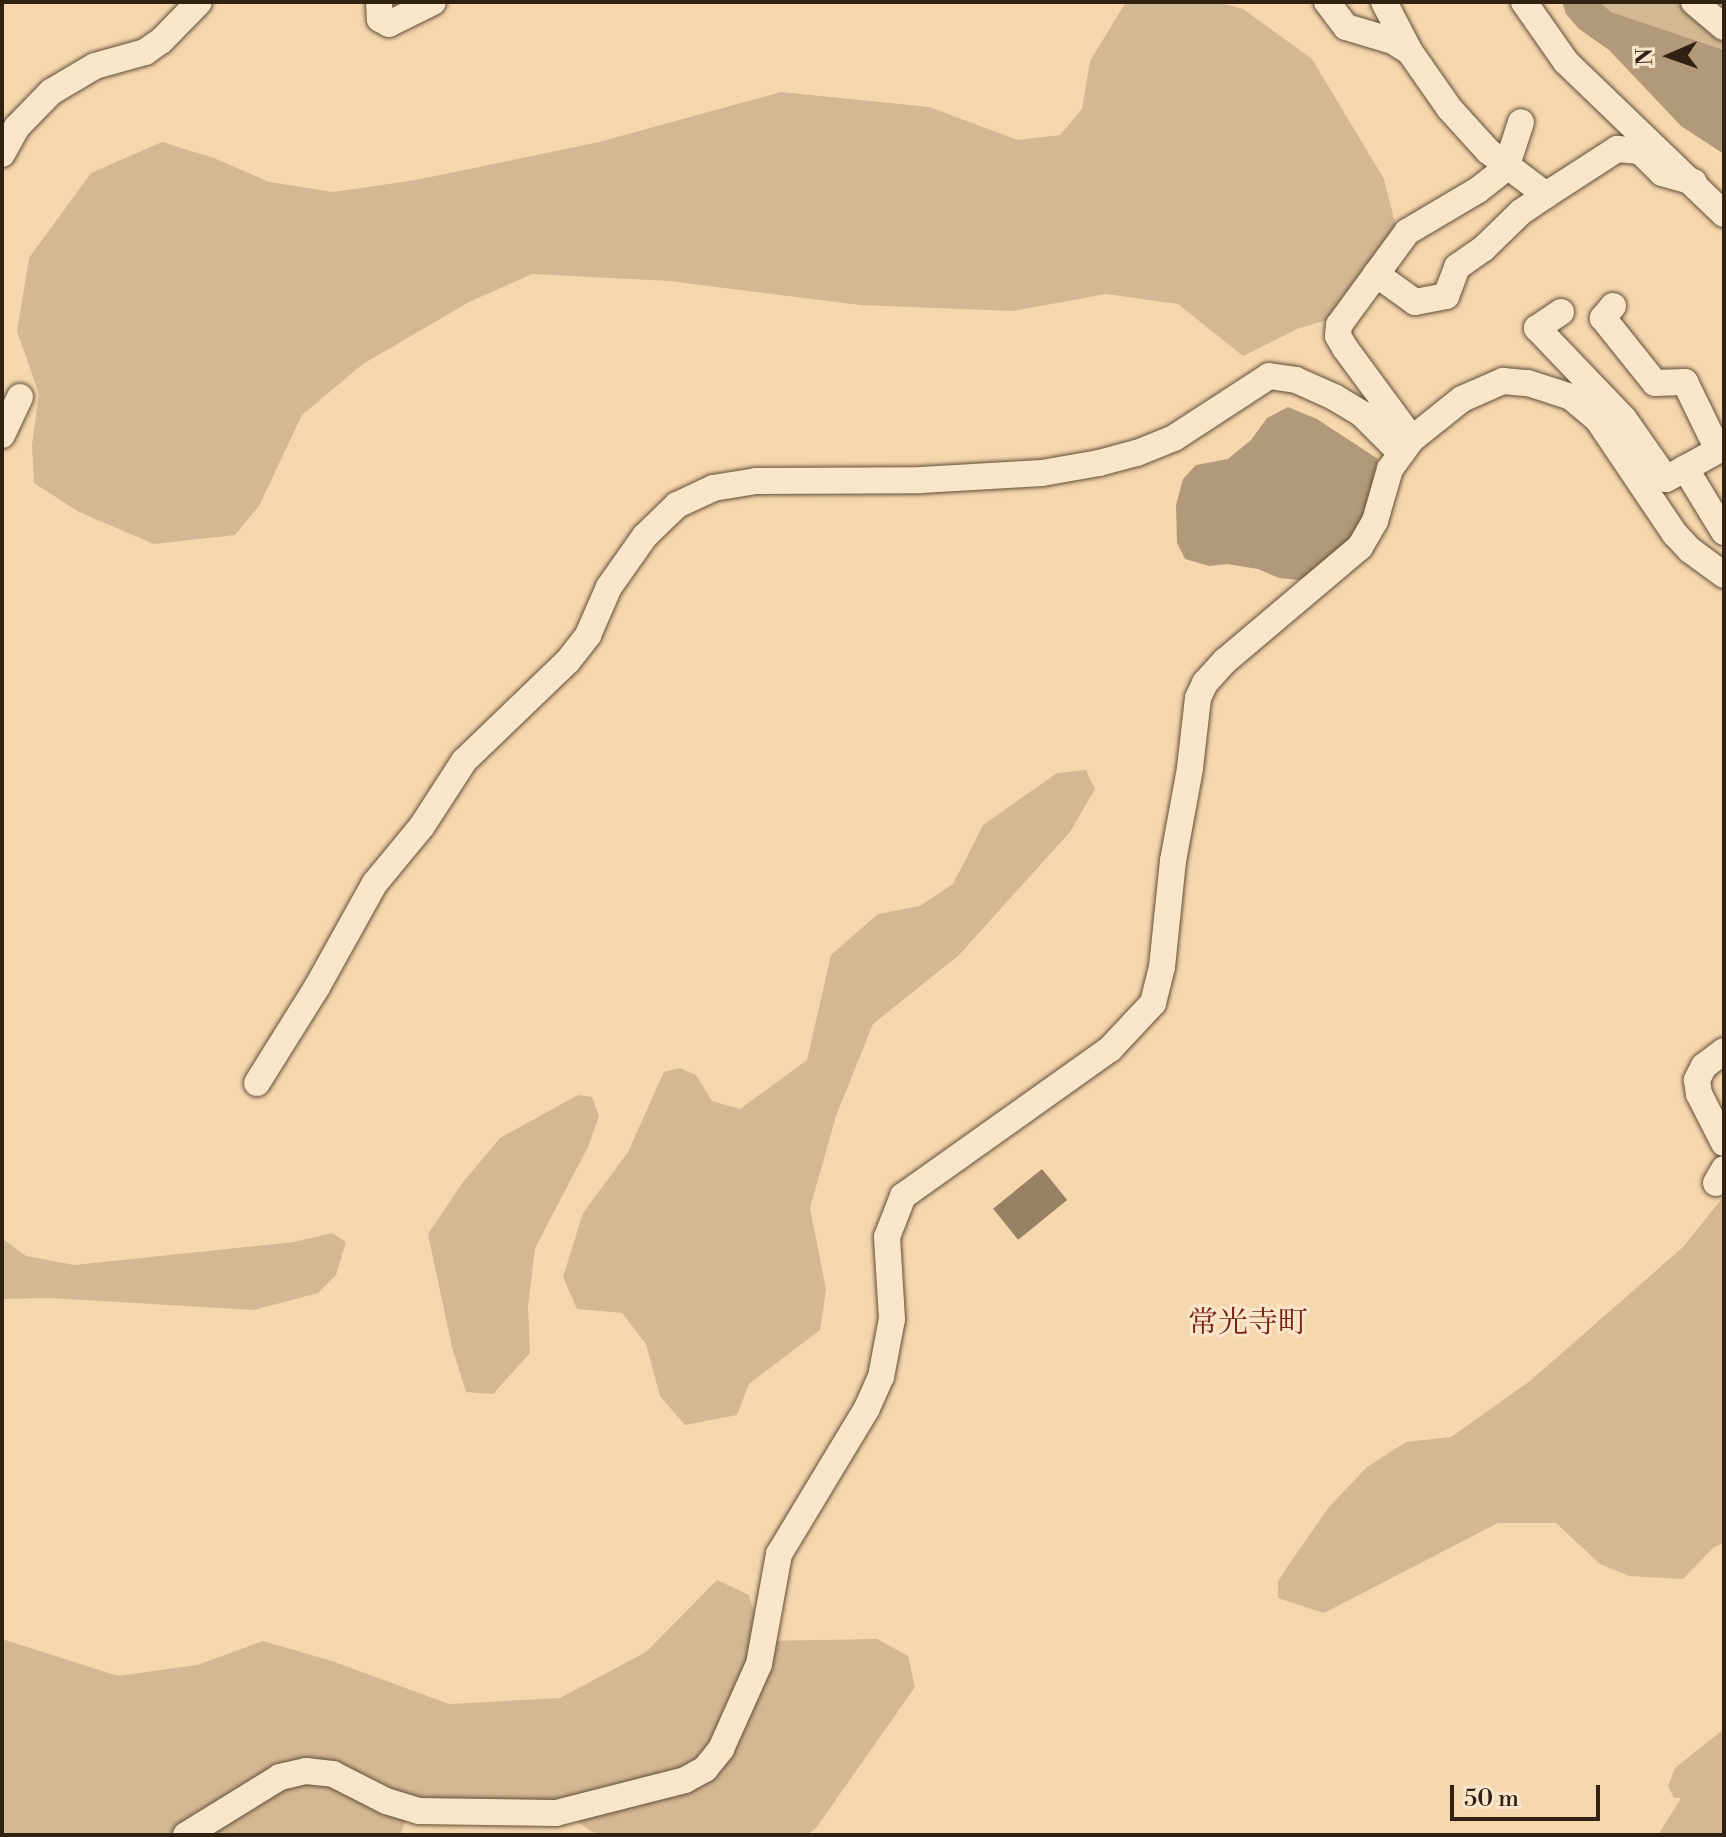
<!DOCTYPE html>
<html>
<head>
<meta charset="utf-8">
<style>
  body { margin:0 }
  #map { position:relative; width:1726px; height:1837px; overflow:hidden; background:#f5d7ad; font-family:"Libre Bodoni","Noto Serif JP",serif }
  div>[style] { position:absolute }
  [style*='--x'] { left:calc(var(--x)*1px); top:calc(var(--y)*1px); width:calc(var(--w)*1px); rotate:calc(var(--a)*1deg) }
  .green>* { inset:0; background:#d4b893 }
  .water>* { inset:0; background:#b29979 }
  .building>* { inset:0; background:#978063; transform-origin:0 0 }
  .roads { filter:drop-shadow(0 0 2px #624e3a) drop-shadow(0 0 2px #624e3a) }
  .minor>* { height:26px; margin:-13px; padding:0 13px; transform-origin:13px; border-radius:13px; background:#f8e5ca }
  span { translate:-50% -50%; white-space:nowrap; text-align:center; line-height:1.15; -webkit-text-stroke:6px #f8e5ca; paint-order:stroke }
  .quarter-label { font-size:30px; color:#7a1f14 }
  .frame { position:absolute; inset:0; border:4px solid #312113; pointer-events:none }
  .north { position:absolute; left:1630px; top:16px; width:80px; height:80px; -webkit-text-stroke:6px #f8e5ca; paint-order:stroke; rotate:268deg; font-size:22px; font-weight:700; line-height:32px; text-align:center; color:#312113 }
  .north::after { content:''; display:block; margin:auto; width:28px; height:36px; background:#312113; clip-path:polygon(50% 0,100% 100%,50% 72%,0 100%) }
  .scale { position:absolute; left:1450px; top:1785px; width:150px; height:36px; box-sizing:border-box; border:4px solid #312113; border-top:0; padding-left:10px; font-size:24px; line-height:28px; white-space:nowrap; color:#312113; -webkit-text-stroke:6px #f8e5ca; paint-order:stroke }
</style>
</head>
<body>
<div id="map">
  <div class="green">
    <div style="clip-path:polygon(1126px 2px,1218px 2px,1243px 9px,1312px 59px,1384px 179px,1398px 234px,1337px 317px,1297px 329px,1243px 356px,1178px 304px,1106px 294px,1013px 311px,860px 305px,669px 281px,532px 274px,469px 302px,363px 364px,302px 415px,259px 506px,235px 535px,154px 544px,79px 512px,34px 483px,32px 445px,39px 394px,17px 331px,29px 258px,91px 173px,162px 142px,214px 158px,269px 182px,333px 192px,416px 180px,599px 142px,781px 92px,929px 107px,1018px 140px,1060px 135px,1082px 109px,1090px 61px)"></div>
    <div style="clip-path:polygon(1600px 2px,1682px 2px,1724px 38px,1724px 50px,1611px 12px)"></div>
    <div style="clip-path:polygon(1086px 770px,1095px 789px,1070px 832px,959px 955px,873px 1024px,836px 1116px,810px 1208px,826px 1290px,820px 1330px,749px 1384px,737px 1415px,685px 1425px,660px 1396px,646px 1344px,622px 1313px,577px 1309px,563px 1277px,583px 1213px,628px 1152px,664px 1072px,680px 1068px,696px 1075px,712px 1101px,740px 1109px,807px 1060px,831px 955px,878px 914px,920px 906px,953px 884px,983px 825px,1057px 773px)"></div>
    <div style="clip-path:polygon(578px 1095px,592px 1097px,599px 1116px,588px 1147px,535px 1248px,528px 1306px,530px 1353px,493px 1394px,466px 1392px,452px 1347px,428px 1234px,463px 1182px,500px 1138px)"></div>
    <div style="clip-path:polygon(1724px 1196px,1724px 1543px,1714px 1547px,1683px 1579px,1629px 1576px,1600px 1564px,1556px 1523px,1498px 1523px,1324px 1613px,1278px 1598px,1278px 1581px,1290px 1563px,1329px 1507px,1367px 1467px,1406px 1442px,1451px 1437px,1530px 1381px,1683px 1247px)"></div>
    <div style="clip-path:polygon(332px 1233px,346px 1242px,336px 1275px,318px 1293px,254px 1310px,50px 1298px,2px 1299px,2px 1238px,26px 1256px,74px 1265px,294px 1242px)"></div>
    <div style="clip-path:polygon(717px 1580px,749px 1595px,762px 1641px,877px 1639px,908px 1656px,915px 1687px,816px 1828px,807px 1835px,597px 1835px,547px 1802px,415px 1801px,400px 1835px,2px 1835px,2px 1639px,118px 1676px,197px 1665px,263px 1641px,332px 1661px,449px 1704px,560px 1698px,646px 1652px)"></div>
    <div style="clip-path:polygon(1724px 1729px,1724px 1835px,1658px 1835px,1681px 1798px,1674px 1798px,1668px 1786px,1675px 1768px)"></div>
  </div>
  <div class="water">
    <div style="clip-path:polygon(1562px 2px,1600px 2px,1611px 12px,1724px 50px,1724px 154px,1681px 126px,1609px 50px,1579px 29px,1566px 14px)"></div>
    <div style="clip-path:polygon(1288px 407px,1317px 419px,1378px 459px,1364px 516px,1350px 544px,1330px 564px,1298px 580px,1279px 578px,1258px 569px,1227px 564px,1209px 566px,1185px 559px,1177px 543px,1176px 505px,1183px 479px,1196px 465px,1228px 459px,1251px 440px,1267px 418px)"></div>
  </div>
  <div class="building">
    <div style="left:1042px;top:1169px;width:40px;height:63px;rotate:51deg"></div>
  </div>
  <div class="roads">
    <div class="minor">
      <div style="--x:379;--y:2;--w:17;--a:87"></div>
      <div style="--x:380;--y:19;--w:10;--a:29"></div>
      <div style="--x:389;--y:24;--w:49;--a:-26.6"></div>
      <div style="--x:1327;--y:2;--w:31;--a:53"></div>
      <div style="--x:1346;--y:27;--w:49;--a:16.6"></div>
      <div style="--x:1393;--y:41;--w:20;--a:33"></div>
      <div style="--x:1410;--y:52;--w:68;--a:55.1"></div>
      <div style="--x:1449;--y:108;--w:58;--a:47.8"></div>
      <div style="--x:1488;--y:151;--w:73;--a:37.2"></div>
      <div style="--x:1546;--y:195;--w:85;--a:-32.9"></div>
      <div style="--x:1617;--y:149;--w:23;--a:5"></div>
      <div style="--x:1640;--y:151;--w:31;--a:45"></div>
      <div style="--x:1662;--y:173;--w:33;--a:16"></div>
      <div style="--x:1384;--y:2;--w:56;--a:62.5"></div>
      <div style="--x:1524;--y:2;--w:73;--a:55"></div>
      <div style="--x:1566;--y:62;--w:219;--a:43.9"></div>
      <div style="--x:1694;--y:2;--w:39;--a:40"></div>
      <div style="--x:2;--y:154;--w:31;--a:-61"></div>
      <div style="--x:17;--y:127;--w:49;--a:-45.8"></div>
      <div style="--x:51;--y:92;--w:51;--a:-30.6"></div>
      <div style="--x:95;--y:66;--w:52;--a:-15.6"></div>
      <div style="--x:145;--y:52;--w:19;--a:-35"></div>
      <div style="--x:161;--y:41;--w:54;--a:-45.7"></div>
      <div style="--x:1376;--y:274;--w:48;--a:35.7"></div>
      <div style="--x:1415;--y:302;--w:32;--a:-11"></div>
      <div style="--x:1446;--y:296;--w:31;--a:-69"></div>
      <div style="--x:1457;--y:267;--w:32;--a:-35"></div>
      <div style="--x:1483;--y:249;--w:53;--a:-44.2"></div>
      <div style="--x:1521;--y:212;--w:30;--a:-34"></div>
      <div style="--x:1613;--y:306;--w:16;--a:130"></div>
      <div style="--x:1603;--y:318;--w:83;--a:51.3"></div>
      <div style="--x:1655;--y:383;--w:30;--a:-2"></div>
      <div style="--x:1685;--y:382;--w:76;--a:64.1"></div>
      <div style="--x:1561;--y:312;--w:29;--a:146"></div>
      <div style="--x:1537;--y:328;--w:126;--a:46.3"></div>
      <div style="--x:1624;--y:419;--w:73;--a:55"></div>
      <div style="--x:1666;--y:479;--w:66;--a:-28.9"></div>
      <div style="--x:2;--y:435;--w:42;--a:-64.7"></div>
      <div style="--x:1412;--y:439;--w:113;--a:-126.4"></div>
      <div style="--x:1345;--y:348;--w:14;--a:-120"></div>
      <div style="--x:1338;--y:336;--w:11;--a:-85"></div>
      <div style="--x:1339;--y:325;--w:115;--a:-53.8"></div>
      <div style="--x:1407;--y:232;--w:82;--a:-30.6"></div>
      <div style="--x:1478;--y:190;--w:36;--a:-38"></div>
      <div style="--x:1506;--y:168;--w:48;--a:-71.9"></div>
      <div style="--x:1685;--y:468;--w:75;--a:58.6"></div>
      <div style="--x:1724;--y:1051;--w:25;--a:143"></div>
      <div style="--x:1704;--y:1066;--w:16;--a:117"></div>
      <div style="--x:1697;--y:1080;--w:14;--a:82"></div>
      <div style="--x:1699;--y:1094;--w:55;--a:63"></div>
      <div style="--x:257;--y:1083;--w:113;--a:-58"></div>
      <div style="--x:317;--y:987;--w:119;--a:-60.9"></div>
      <div style="--x:375;--y:883;--w:74;--a:-50.5"></div>
      <div style="--x:422;--y:826;--w:77;--a:-57.1"></div>
      <div style="--x:464;--y:761;--w:144;--a:-43.9"></div>
      <div style="--x:568;--y:661;--w:33;--a:-52"></div>
      <div style="--x:588;--y:635;--w:52;--a:-66.4"></div>
      <div style="--x:609;--y:587;--w:62;--a:-54.8"></div>
      <div style="--x:645;--y:536;--w:45;--a:-44.1"></div>
      <div style="--x:677;--y:505;--w:40;--a:-25"></div>
      <div style="--x:713;--y:488;--w:44;--a:-9.2"></div>
      <div style="--x:756;--y:481;--w:165;--a:-0.3"></div>
      <div style="--x:921;--y:480;--w:121;--a:-3.3"></div>
      <div style="--x:1042;--y:473;--w:58;--a:-10"></div>
      <div style="--x:1099;--y:463;--w:39;--a:-15"></div>
      <div style="--x:1137;--y:453;--w:40;--a:-22"></div>
      <div style="--x:1174;--y:438;--w:113;--a:-33.1"></div>
      <div style="--x:1269;--y:376;--w:27;--a:8"></div>
      <div style="--x:1296;--y:380;--w:42;--a:24.1"></div>
      <div style="--x:1334;--y:397;--w:33;--a:31"></div>
      <div style="--x:1362;--y:414;--w:54;--a:45"></div>
      <div style="--x:1716;--y:1183;--w:16;--a:-60"></div>
      <div style="--x:186;--y:1835;--w:110;--a:-31.7"></div>
      <div style="--x:280;--y:1777;--w:27;--a:-13"></div>
      <div style="--x:306;--y:1771;--w:27;--a:6"></div>
      <div style="--x:333;--y:1774;--w:59;--a:27"></div>
      <div style="--x:386;--y:1801;--w:34;--a:17"></div>
      <div style="--x:419;--y:1811;--w:137;--a:0.8"></div>
      <div style="--x:556;--y:1813;--w:133;--a:-14.3"></div>
      <div style="--x:685;--y:1780;--w:23;--a:-29"></div>
      <div style="--x:705;--y:1769;--w:26;--a:-51"></div>
      <div style="--x:721;--y:1749;--w:93;--a:-65.9"></div>
      <div style="--x:759;--y:1664;--w:112;--a:-79.7"></div>
      <div style="--x:779;--y:1554;--w:170;--a:-58.9"></div>
      <div style="--x:867;--y:1408;--w:34;--a:-66"></div>
      <div style="--x:881;--y:1377;--w:59;--a:-79.3"></div>
      <div style="--x:892;--y:1319;--w:82;--a:-93.5"></div>
      <div style="--x:887;--y:1237;--w:44;--a:-68.7"></div>
      <div style="--x:903;--y:1196;--w:254;--a:-35.4"></div>
      <div style="--x:1110;--y:1049;--w:63;--a:-46.9"></div>
      <div style="--x:1153;--y:1003;--w:37;--a:-76"></div>
      <div style="--x:1162;--y:967;--w:107;--a:-84.1"></div>
      <div style="--x:1173;--y:861;--w:95;--a:-79.6"></div>
      <div style="--x:1190;--y:768;--w:70;--a:-83.5"></div>
      <div style="--x:1198;--y:698;--w:17;--a:-65"></div>
      <div style="--x:1205;--y:683;--w:30;--a:-48"></div>
      <div style="--x:1225;--y:661;--w:177;--a:-40.2"></div>
      <div style="--x:1360;--y:547;--w:30;--a:-60"></div>
      <div style="--x:1375;--y:521;--w:54;--a:-73.9"></div>
      <div style="--x:1390;--y:469;--w:37;--a:-54"></div>
      <div style="--x:1412;--y:439;--w:64;--a:-38.7"></div>
      <div style="--x:1462;--y:399;--w:45;--a:-23.7"></div>
      <div style="--x:1503;--y:381;--w:25;--a:5"></div>
      <div style="--x:1528;--y:383;--w:45;--a:18"></div>
      <div style="--x:1571;--y:397;--w:35;--a:40"></div>
      <div style="--x:1598;--y:420;--w:138;--a:56"></div>
      <div style="--x:1675;--y:534;--w:22;--a:47"></div>
      <div style="--x:1690;--y:550;--w:42;--a:36.3"></div>
    </div>
  </div>
  <div class="quarter-label">
    <span style="left:1248px;top:1323px">常光寺町</span>
  </div>
  <div class="frame"></div>
  <div class="north">N</div>
  <div class="scale">50 m</div>
</div>
</body>
</html>
